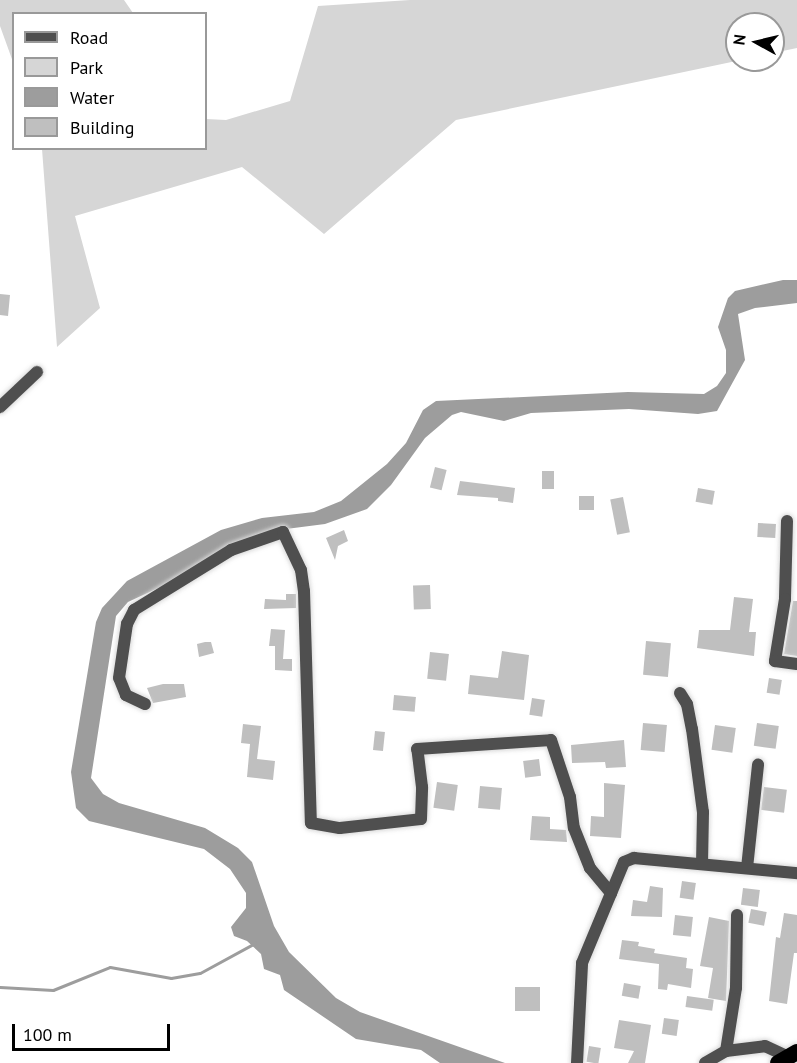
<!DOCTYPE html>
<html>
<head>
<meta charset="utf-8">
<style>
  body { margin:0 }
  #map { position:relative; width:797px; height:1063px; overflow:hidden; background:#fff; font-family:"PT Sans",sans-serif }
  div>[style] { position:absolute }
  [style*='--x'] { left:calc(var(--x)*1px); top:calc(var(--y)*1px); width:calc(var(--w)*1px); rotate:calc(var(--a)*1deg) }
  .green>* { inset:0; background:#d6d6d6 }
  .water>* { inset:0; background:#9d9d9d }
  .stream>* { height:3px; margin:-1.5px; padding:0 1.5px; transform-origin:1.5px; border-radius:1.5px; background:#9d9d9d }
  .building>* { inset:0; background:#bfbfbf; transform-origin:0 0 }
  .roads { filter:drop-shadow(0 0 2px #dbdbdb) drop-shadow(0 0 2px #dbdbdb) }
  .minor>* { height:12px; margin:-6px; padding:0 6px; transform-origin:6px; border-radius:6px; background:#4f4f4f }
  .trunk>* { height:16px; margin:-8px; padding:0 8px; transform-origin:8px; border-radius:8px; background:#000 }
  span { translate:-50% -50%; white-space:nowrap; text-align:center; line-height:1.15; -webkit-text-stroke:6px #fff; paint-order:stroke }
  .legend { position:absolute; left:12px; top:12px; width:195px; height:138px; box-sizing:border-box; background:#fff; border:2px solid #999; margin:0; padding:8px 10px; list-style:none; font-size:18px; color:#000 }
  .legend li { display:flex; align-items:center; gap:12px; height:30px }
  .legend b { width:30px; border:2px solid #999 }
  .north { position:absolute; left:725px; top:12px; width:60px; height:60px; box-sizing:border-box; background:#fff; border:2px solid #999; border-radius:50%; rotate:278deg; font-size:16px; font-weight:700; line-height:24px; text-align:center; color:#000 }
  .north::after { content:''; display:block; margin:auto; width:21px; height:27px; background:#000; clip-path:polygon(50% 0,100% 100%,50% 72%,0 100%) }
  .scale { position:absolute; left:12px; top:1024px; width:158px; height:27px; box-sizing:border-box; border:3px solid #000; border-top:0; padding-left:8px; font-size:18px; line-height:21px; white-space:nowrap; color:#000; -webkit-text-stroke:4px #fff; paint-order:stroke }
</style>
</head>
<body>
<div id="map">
  <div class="green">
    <div style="clip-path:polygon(0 0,124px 0,133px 13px,14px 14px,13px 62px,0 26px)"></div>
    <div style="clip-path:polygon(410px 0,797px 0,797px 48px,773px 53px,773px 24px,737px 24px,737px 60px,741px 60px,456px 120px,324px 234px,242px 167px,75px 216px,100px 308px,57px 347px,42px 149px,206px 148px,206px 119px,226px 120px,290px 101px,318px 6px)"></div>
  </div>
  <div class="water">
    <div style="clip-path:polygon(783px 280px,797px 280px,797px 303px,755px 308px,738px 314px,745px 360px,717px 411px,698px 414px,629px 409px,531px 413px,504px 421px,461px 412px,452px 415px,425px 438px,391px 485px,367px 509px,325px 524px,286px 529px,128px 602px,116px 616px,91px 778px,103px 794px,119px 803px,205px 828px,238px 848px,252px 862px,274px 926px,289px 952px,336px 998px,360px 1012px,505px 1063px,440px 1063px,421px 1050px,356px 1039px,284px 990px,280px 975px,264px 969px,261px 954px,247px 941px,234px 936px,231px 927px,246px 908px,246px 893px,230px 869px,204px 849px,89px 821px,76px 808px,71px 772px,96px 622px,102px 608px,127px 581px,221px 530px,262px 518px,314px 512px,341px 501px,387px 464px,406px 443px,423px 410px,436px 401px,628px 392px,704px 394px,717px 386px,726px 373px,726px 350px,718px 327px,728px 298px,735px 291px)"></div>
  </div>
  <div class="stream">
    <div style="--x:0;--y:987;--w:53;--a:3.2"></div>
    <div style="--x:53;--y:990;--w:61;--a:-22"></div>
    <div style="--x:110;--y:967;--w:62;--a:10.2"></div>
    <div style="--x:171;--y:978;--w:29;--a:-10"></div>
    <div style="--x:200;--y:973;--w:63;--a:-28.6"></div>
  </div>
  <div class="building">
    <div style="clip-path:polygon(0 294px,10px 295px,8px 316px,0 315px)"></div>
    <div style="left:435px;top:467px;width:12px;height:21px;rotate:14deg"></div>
    <div style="left:542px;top:471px;width:12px;height:18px"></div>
    <div style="clip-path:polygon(460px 481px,515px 488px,513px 503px,498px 501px,498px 498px,457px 495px)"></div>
    <div style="left:698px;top:488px;width:17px;height:14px;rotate:10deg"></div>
    <div style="left:579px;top:496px;width:15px;height:14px"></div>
    <div style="left:623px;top:497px;width:36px;height:13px;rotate:79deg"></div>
    <div style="left:758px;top:523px;width:18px;height:14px;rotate:3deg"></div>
    <div style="clip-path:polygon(344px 530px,348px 541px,338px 546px,335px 560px,326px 538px)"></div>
    <div style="left:430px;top:585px;width:24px;height:17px;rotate:88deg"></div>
    <div style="clip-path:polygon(286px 594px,296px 594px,296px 608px,264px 609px,265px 599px,286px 600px)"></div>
    <div style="clip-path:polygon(734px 597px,753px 599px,749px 632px,756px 632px,754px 656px,697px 648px,699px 630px,730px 630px)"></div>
    <div style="clip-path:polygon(793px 601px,797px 601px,797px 656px,784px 654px)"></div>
    <div style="clip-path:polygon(271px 629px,285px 630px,283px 659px,292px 659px,292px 671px,275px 670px,275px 646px,269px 646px)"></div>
    <div style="left:646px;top:641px;width:25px;height:34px;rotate:5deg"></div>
    <div style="clip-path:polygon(205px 642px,211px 642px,214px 653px,199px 657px,197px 644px)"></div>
    <div style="clip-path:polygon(502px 651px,529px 655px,524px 700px,468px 694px,470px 675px,498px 678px)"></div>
    <div style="left:430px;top:652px;width:19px;height:27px;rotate:6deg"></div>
    <div style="left:769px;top:678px;width:13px;height:15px;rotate:9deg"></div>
    <div style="clip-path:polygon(163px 684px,184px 684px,186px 697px,153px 703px,147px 688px)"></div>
    <div style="left:394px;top:695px;width:22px;height:15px;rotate:5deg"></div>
    <div style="left:532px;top:698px;width:13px;height:17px;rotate:9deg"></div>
    <div style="left:643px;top:723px;width:24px;height:27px;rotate:5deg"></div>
    <div style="left:757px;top:723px;width:22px;height:23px;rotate:8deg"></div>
    <div style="clip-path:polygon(243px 724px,261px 726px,257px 759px,275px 761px,273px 780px,247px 777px,250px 744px,241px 743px)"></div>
    <div style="left:715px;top:725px;width:21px;height:25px;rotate:8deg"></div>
    <div style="left:375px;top:731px;width:10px;height:19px;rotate:6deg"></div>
    <div style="clip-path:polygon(624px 740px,626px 767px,606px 768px,605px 762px,572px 763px,571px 745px)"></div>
    <div style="left:539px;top:759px;width:17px;height:16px;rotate:83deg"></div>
    <div style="left:437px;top:782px;width:21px;height:26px;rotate:8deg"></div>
    <div style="clip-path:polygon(604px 783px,625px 785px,621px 838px,590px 836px,591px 816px,604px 817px)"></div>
    <div style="left:480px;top:786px;width:22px;height:22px;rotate:5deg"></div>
    <div style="left:764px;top:787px;width:23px;height:23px;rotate:7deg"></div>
    <div style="clip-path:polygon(532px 816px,550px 817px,550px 829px,566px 830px,567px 842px,530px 840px)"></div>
    <div style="left:682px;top:881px;width:14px;height:17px;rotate:8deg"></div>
    <div style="clip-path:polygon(650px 886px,663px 888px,662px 917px,631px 916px,633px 900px,647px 902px)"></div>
    <div style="left:743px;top:888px;width:17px;height:17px;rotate:7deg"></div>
    <div style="left:751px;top:909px;width:16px;height:14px;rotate:11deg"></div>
    <div style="clip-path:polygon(784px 913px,797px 915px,797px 953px,794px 953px,787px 1004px,769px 1001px,776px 937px,780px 938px)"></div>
    <div style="left:675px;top:915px;width:18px;height:20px;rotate:6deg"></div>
    <div style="clip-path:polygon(709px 917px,729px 921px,726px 1001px,708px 998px,713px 968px,700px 966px)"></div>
    <div style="clip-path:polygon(622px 940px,639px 942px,638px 946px,655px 949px,654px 953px,687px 958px,686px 968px,693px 969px,691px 988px,668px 984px,667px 990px,658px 989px,659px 964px,619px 959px)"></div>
    <div style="left:624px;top:983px;width:17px;height:13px;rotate:10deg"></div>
    <div style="left:515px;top:987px;width:25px;height:24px"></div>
    <div style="left:687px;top:996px;width:27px;height:11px;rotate:8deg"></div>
    <div style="left:664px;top:1018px;width:15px;height:16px;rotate:8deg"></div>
    <div style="clip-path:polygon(619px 1020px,651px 1025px,645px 1063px,628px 1063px,634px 1051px,614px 1048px)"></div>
    <div style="left:589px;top:1046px;width:12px;height:16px;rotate:9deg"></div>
  </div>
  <div class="roads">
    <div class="minor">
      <div style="--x:0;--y:407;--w:51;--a:-43.4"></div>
      <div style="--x:787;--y:521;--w:78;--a:91.5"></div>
      <div style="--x:785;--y:599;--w:63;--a:99.2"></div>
      <div style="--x:775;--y:661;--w:22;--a:8"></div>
      <div style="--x:680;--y:693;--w:13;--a:58"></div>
      <div style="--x:687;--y:704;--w:25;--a:79"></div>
      <div style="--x:692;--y:729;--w:84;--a:82.5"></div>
      <div style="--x:703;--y:812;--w:52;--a:91.1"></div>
      <div style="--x:145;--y:704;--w:21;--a:-155"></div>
      <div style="--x:126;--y:695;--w:18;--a:-112"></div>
      <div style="--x:119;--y:678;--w:55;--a:-81.6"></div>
      <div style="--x:127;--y:624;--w:16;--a:-63"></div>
      <div style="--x:134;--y:610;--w:114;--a:-31.7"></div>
      <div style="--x:231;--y:550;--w:55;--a:-19.1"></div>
      <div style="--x:283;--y:532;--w:42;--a:64.7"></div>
      <div style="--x:301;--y:570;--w:21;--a:82"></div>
      <div style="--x:304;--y:591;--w:232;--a:88.3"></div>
      <div style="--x:311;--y:823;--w:29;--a:10"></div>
      <div style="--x:340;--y:828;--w:81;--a:-6.3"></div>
      <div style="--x:421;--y:819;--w:32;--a:-88"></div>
      <div style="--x:422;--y:787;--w:38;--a:-97"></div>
      <div style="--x:417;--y:749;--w:134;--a:-3.8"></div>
      <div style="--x:551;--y:740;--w:60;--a:71.6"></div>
      <div style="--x:570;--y:797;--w:31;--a:83"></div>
      <div style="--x:574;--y:828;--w:43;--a:68.2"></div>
      <div style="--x:590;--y:868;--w:33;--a:50"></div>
      <div style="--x:747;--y:868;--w:104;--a:-83.9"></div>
      <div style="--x:726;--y:1051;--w:64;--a:-81"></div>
      <div style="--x:736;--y:988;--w:73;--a:-89.2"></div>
      <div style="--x:577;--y:1063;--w:100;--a:-87.1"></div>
      <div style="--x:582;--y:963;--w:109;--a:-67.4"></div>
      <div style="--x:624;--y:862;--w:11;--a:-22"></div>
      <div style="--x:634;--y:858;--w:164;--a:5.3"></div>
      <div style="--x:705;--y:1063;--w:24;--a:-30"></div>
      <div style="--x:726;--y:1051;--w:39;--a:-7"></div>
      <div style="--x:765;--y:1046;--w:26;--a:25"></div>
    </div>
    <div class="trunk">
      <div style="--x:778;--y:1063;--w:22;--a:-30"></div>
    </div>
  </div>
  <ul class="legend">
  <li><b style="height:8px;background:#4f4f4f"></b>Road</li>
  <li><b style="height:16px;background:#d6d6d6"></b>Park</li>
  <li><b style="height:16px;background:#9d9d9d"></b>Water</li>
  <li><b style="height:16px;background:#bfbfbf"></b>Building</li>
  </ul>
  <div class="north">N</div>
  <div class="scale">100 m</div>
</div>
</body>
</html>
